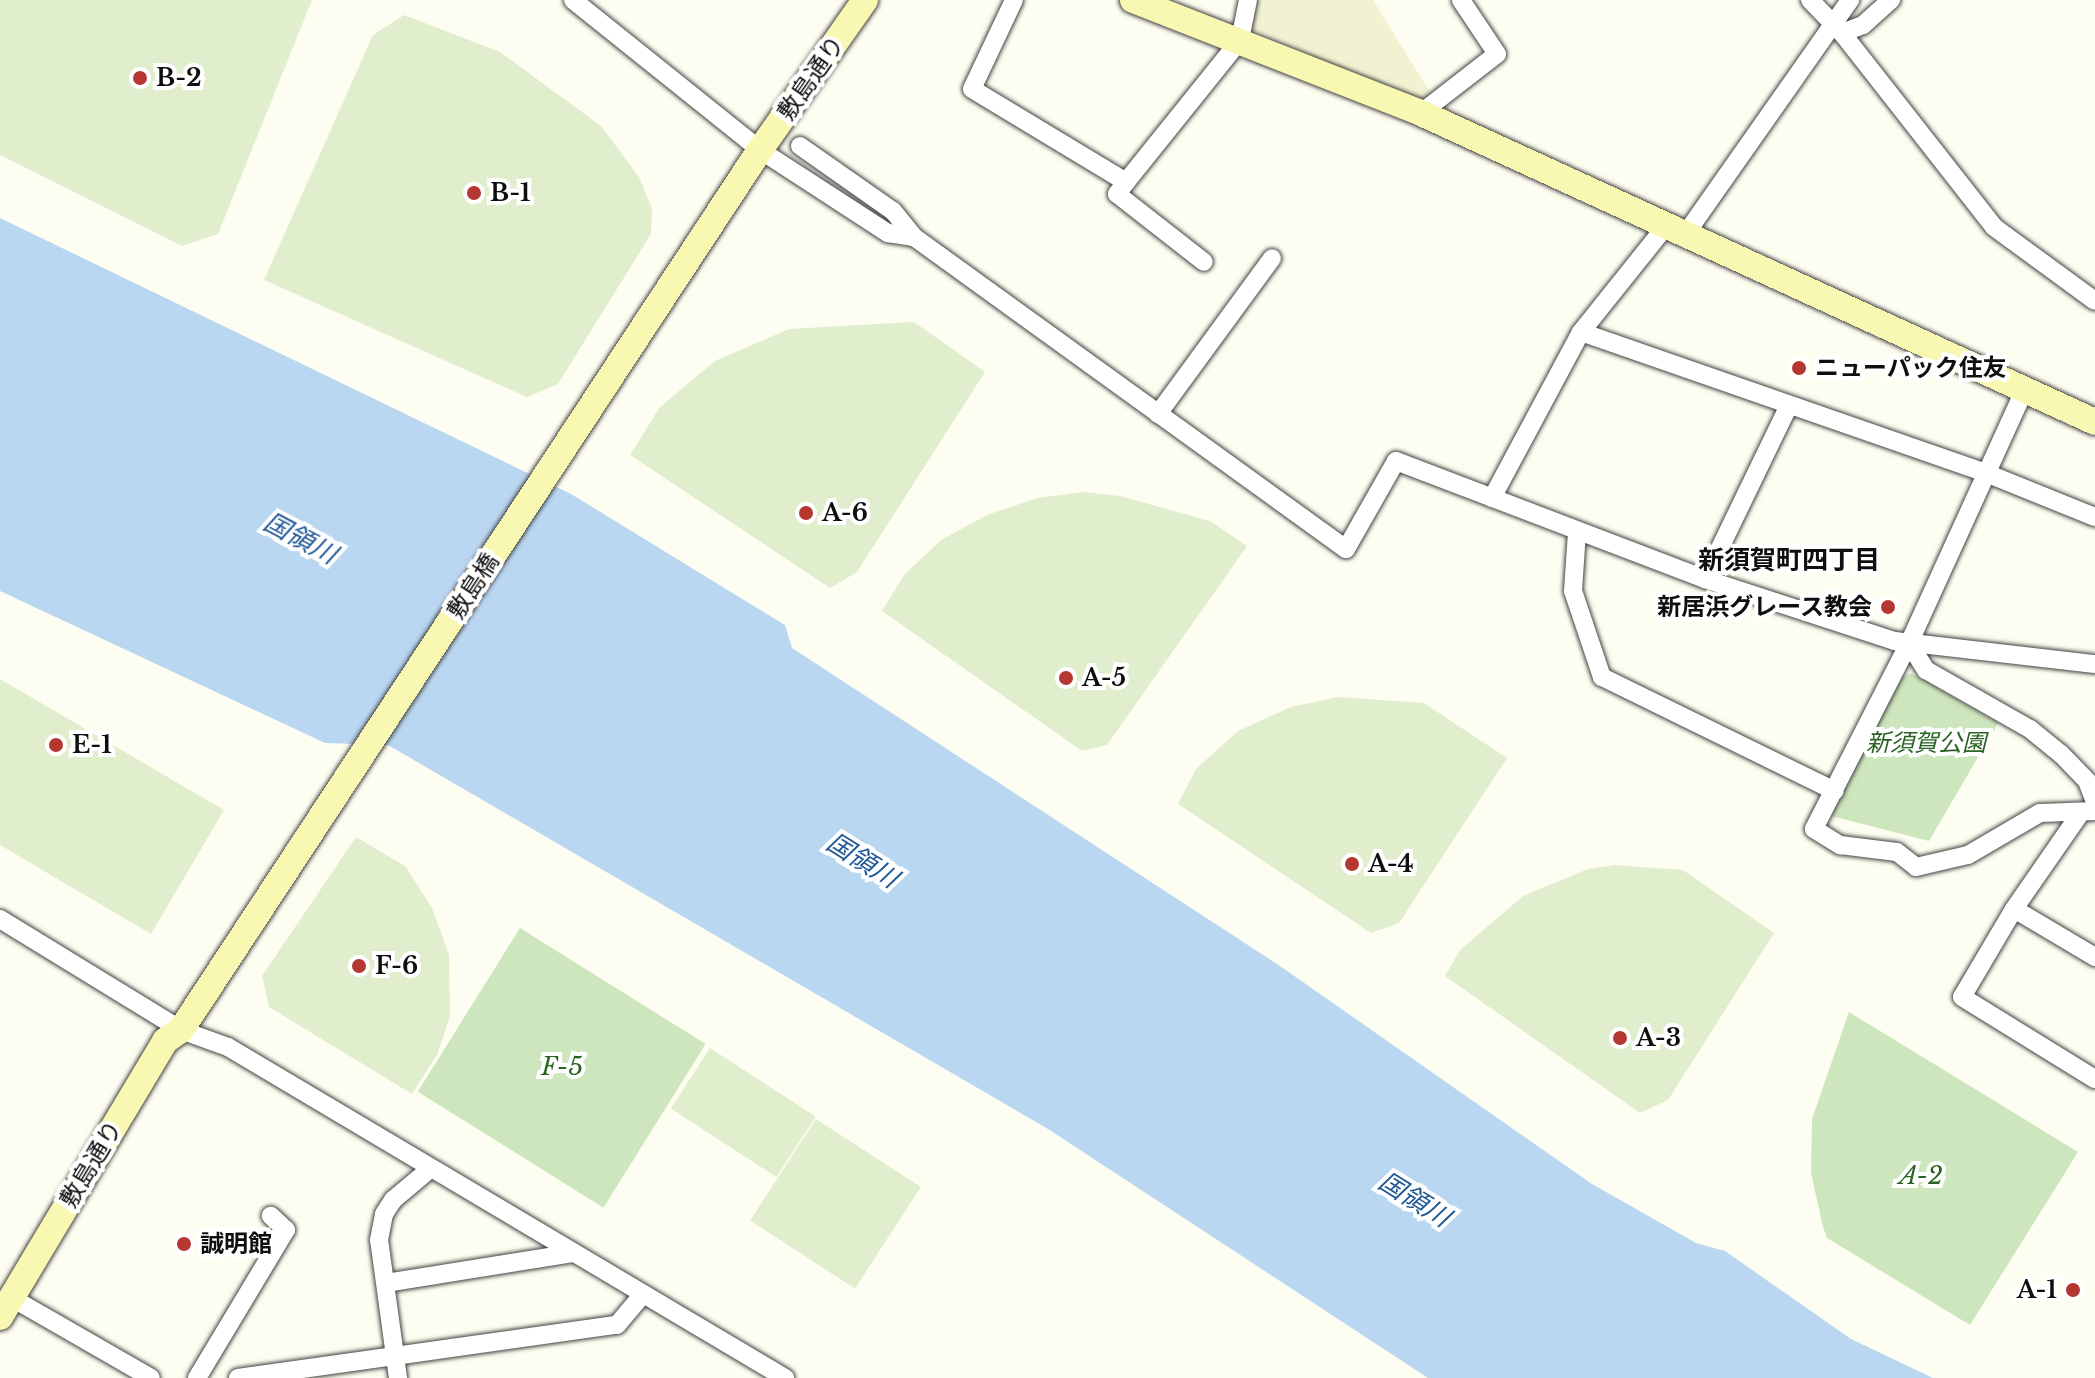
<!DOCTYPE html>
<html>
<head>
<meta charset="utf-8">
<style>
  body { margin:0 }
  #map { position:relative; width:2095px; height:1378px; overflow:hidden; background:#fefdf1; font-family:"Libre Baskerville","Noto Sans JP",serif }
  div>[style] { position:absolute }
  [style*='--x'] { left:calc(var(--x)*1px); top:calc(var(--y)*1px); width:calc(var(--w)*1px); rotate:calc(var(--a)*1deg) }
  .farmland>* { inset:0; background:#f2f2d3 }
  .green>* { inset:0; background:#cee6bd; transform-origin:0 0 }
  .pitch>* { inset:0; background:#e0eece; transform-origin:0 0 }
  .water>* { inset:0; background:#bad7f2 }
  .roads { filter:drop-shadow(0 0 2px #424242) drop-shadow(0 0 2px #424242) }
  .street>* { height:18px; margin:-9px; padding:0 9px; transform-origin:9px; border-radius:9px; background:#fff }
  .secondary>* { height:26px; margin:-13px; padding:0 13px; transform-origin:13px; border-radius:13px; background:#f9f8b2 }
  .dots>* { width:22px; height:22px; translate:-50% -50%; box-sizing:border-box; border:4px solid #fff; border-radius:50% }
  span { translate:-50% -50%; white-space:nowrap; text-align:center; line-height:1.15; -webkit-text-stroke:8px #fff; paint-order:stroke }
  .poi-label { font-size:24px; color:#0f0f0f; font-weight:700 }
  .left { translate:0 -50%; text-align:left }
  .right { translate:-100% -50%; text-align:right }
  .street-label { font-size:24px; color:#0f0f0f }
  .park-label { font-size:24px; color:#2a6223; font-style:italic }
  .water-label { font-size:26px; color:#215897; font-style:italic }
  .neighbourhood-label { font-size:26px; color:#0f0f0f; font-weight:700 }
</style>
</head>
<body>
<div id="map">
  <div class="farmland">
    <div style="clip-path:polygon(1252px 0,1373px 0,1430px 92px,1437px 93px,1423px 104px,1255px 31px,1250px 25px)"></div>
  </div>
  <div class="green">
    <div style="clip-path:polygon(1911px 673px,1998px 723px,1929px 841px,1831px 816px,1901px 678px)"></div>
    <div style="left:520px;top:928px;width:219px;height:193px;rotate:32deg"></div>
    <div style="clip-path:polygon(1849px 1012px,2078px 1152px,1970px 1325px,1827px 1238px,1823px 1227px,1811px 1173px,1812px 1119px)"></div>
  </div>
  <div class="pitch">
    <div style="clip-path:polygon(0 0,312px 0,218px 234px,182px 246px,0 155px)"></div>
    <div style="clip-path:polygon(404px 15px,500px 52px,601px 126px,639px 177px,652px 209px,651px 234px,558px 384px,527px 397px,264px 280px,373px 35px)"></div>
    <div style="clip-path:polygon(914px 322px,985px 372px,857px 572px,830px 588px,630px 455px,660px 407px,715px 361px,789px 329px)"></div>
    <div style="clip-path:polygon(1084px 492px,1120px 496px,1210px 521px,1247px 546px,1107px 745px,1082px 751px,882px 611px,904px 575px,941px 540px,987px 515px,1037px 498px)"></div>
    <div style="clip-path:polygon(0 679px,224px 810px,151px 934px,0 845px)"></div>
    <div style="clip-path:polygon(1338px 697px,1424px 703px,1507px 758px,1399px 923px,1371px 933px,1178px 804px,1196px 769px,1238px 731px,1291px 707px)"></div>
    <div style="clip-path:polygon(356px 837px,405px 866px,432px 908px,449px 955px,450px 1016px,437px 1055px,412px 1094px,269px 1007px,262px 976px)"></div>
    <div style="clip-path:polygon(1615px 865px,1683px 870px,1774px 933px,1668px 1100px,1640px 1113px,1445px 976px,1460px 950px,1523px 896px,1588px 869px)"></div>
    <div style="left:710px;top:1048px;width:126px;height:72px;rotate:33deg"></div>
    <div style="left:816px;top:1119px;width:125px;height:121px;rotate:33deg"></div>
  </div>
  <div class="water">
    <div style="clip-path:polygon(0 218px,571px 494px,785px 625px,792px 648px,1280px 966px,1592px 1184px,1696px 1243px,1725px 1251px,1851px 1339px,1933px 1378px,1428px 1378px,1048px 1129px,388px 745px,325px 743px,0 591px)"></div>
  </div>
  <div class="roads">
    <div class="street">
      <div style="--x:573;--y:0;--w:240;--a:38.7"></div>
      <div style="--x:760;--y:150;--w:153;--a:33"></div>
      <div style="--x:888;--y:233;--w:26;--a:9"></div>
      <div style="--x:914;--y:237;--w:533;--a:35.84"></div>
      <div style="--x:1346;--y:549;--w:101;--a:-60.4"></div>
      <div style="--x:1396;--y:461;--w:331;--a:20.9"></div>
      <div style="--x:1705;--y:579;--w:200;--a:18.1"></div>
      <div style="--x:1895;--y:641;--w:201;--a:6.6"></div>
      <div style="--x:1014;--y:0;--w:98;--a:115.3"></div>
      <div style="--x:972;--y:89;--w:180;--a:31.1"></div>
      <div style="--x:1126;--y:182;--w:182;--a:-51.2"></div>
      <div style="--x:1240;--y:40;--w:41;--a:-78.7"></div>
      <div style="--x:1810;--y:0;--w:46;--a:45.9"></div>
      <div style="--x:1842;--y:33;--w:246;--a:51.9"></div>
      <div style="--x:1994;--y:227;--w:125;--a:36.2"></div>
      <div style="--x:1842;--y:33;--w:22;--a:-21"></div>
      <div style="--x:1863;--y:25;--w:38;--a:-42"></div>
      <div style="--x:1421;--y:113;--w:96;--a:-37.8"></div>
      <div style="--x:1497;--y:54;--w:65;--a:-123.7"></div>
      <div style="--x:800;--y:146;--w:113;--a:35"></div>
      <div style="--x:893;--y:211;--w:33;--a:51"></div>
      <div style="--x:1126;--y:182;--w:15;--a:127"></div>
      <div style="--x:1117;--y:194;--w:110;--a:38"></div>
      <div style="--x:1687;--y:232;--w:284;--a:-54.9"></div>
      <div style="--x:1581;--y:332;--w:134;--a:-51.3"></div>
      <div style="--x:2024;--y:391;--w:277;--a:114.5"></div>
      <div style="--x:1909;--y:643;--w:209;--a:117.1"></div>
      <div style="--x:1814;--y:829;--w:31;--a:32"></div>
      <div style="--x:1840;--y:845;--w:57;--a:7"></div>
      <div style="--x:1897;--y:852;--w:24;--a:38"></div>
      <div style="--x:1916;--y:867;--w:53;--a:-13"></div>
      <div style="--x:1968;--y:855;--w:83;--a:-30.3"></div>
      <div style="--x:2040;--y:813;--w:55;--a:-2.1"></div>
      <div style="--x:1158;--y:414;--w:193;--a:-53.8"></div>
      <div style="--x:1492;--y:498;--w:188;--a:-61.8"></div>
      <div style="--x:1581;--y:332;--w:429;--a:19.2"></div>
      <div style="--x:1986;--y:473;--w:118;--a:22"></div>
      <div style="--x:1577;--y:532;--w:59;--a:93.9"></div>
      <div style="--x:1573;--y:591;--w:91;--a:71.4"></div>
      <div style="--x:1602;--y:677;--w:259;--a:26.1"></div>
      <div style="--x:1705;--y:579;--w:193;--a:-64.2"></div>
      <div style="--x:1909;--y:643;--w:32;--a:58"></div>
      <div style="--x:1926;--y:670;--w:120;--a:29.6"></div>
      <div style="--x:2030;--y:729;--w:40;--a:39"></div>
      <div style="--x:2061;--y:754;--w:37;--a:46"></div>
      <div style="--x:2087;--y:781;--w:22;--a:69"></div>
      <div style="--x:2014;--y:909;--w:114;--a:-55.3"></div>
      <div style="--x:0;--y:919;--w:212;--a:31.5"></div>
      <div style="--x:181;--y:1030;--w:50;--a:19.9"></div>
      <div style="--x:228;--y:1047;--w:648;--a:30.72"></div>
      <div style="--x:2095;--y:957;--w:94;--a:-149.3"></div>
      <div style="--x:2014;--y:909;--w:102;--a:120.6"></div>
      <div style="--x:1962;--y:997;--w:156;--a:31.7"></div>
      <div style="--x:386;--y:1283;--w:189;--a:-9.1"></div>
      <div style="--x:12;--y:1298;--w:160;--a:29.9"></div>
      <div style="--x:197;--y:1378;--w:173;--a:-59"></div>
      <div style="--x:286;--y:1230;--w:21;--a:-137"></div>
      <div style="--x:238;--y:1378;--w:383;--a:-8"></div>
      <div style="--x:617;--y:1325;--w:40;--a:-50"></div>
      <div style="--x:398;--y:1378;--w:139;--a:-97.8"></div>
      <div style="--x:379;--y:1240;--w:26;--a:-79"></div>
      <div style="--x:384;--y:1214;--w:17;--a:-57"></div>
      <div style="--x:393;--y:1200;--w:48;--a:-40"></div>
    </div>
    <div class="secondary">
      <div style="--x:1133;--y:0;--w:309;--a:21.4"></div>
      <div style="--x:1421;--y:113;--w:741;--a:24.63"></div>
      <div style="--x:0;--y:1317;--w:322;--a:-59.1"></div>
      <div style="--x:165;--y:1041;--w:19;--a:-35"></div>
      <div style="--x:181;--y:1030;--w:1053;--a:-56.66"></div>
      <div style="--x:760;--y:150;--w:183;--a:-55"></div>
    </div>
  </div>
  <div class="dots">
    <div style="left:140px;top:78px;background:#b43831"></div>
    <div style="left:474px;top:193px;background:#b43831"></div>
    <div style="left:1799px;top:368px;background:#b43831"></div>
    <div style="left:806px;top:513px;background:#b43831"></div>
    <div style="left:1888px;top:607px;background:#b43831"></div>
    <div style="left:1066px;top:678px;background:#b43831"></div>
    <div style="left:56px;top:745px;background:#b43831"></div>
    <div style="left:1352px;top:864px;background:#b43831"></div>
    <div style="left:359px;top:966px;background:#b43831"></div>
    <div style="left:1620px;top:1038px;background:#b43831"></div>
    <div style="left:184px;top:1244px;background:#b43831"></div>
    <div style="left:2073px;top:1290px;background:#b43831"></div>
  </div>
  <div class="poi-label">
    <span class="left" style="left:156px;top:78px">B-2</span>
    <span class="left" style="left:490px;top:193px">B-1</span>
    <span class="left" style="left:1815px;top:368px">ニューパック住友</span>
    <span class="left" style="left:822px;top:513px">A-6</span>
    <span class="right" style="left:1872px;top:607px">新居浜グレース教会</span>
    <span class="left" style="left:1082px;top:678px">A-5</span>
    <span class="left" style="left:72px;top:745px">E-1</span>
    <span class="left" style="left:1368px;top:864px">A-4</span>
    <span class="left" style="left:375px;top:966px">F-6</span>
    <span class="left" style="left:1636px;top:1038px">A-3</span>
    <span class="left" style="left:200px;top:1244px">誠明館</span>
    <span class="right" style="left:2057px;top:1290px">A-1</span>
  </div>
  <div class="street-label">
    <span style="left:811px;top:78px;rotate:-55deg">敷島通り</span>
    <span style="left:473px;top:586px;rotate:-57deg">敷島橋</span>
    <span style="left:91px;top:1164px;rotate:-59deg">敷島通り</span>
  </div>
  <div class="park-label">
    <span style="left:1926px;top:743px">新須賀公園</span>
    <span style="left:562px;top:1067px">F-5</span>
    <span style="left:1921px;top:1176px">A-2</span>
  </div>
  <div class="water-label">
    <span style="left:300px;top:539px;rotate:28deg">国領川</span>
    <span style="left:862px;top:861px;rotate:32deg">国領川</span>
    <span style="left:1414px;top:1200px;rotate:32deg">国領川</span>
  </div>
  <div class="neighbourhood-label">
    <span style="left:1789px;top:561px">新須賀町四丁目</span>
  </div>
</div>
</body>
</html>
